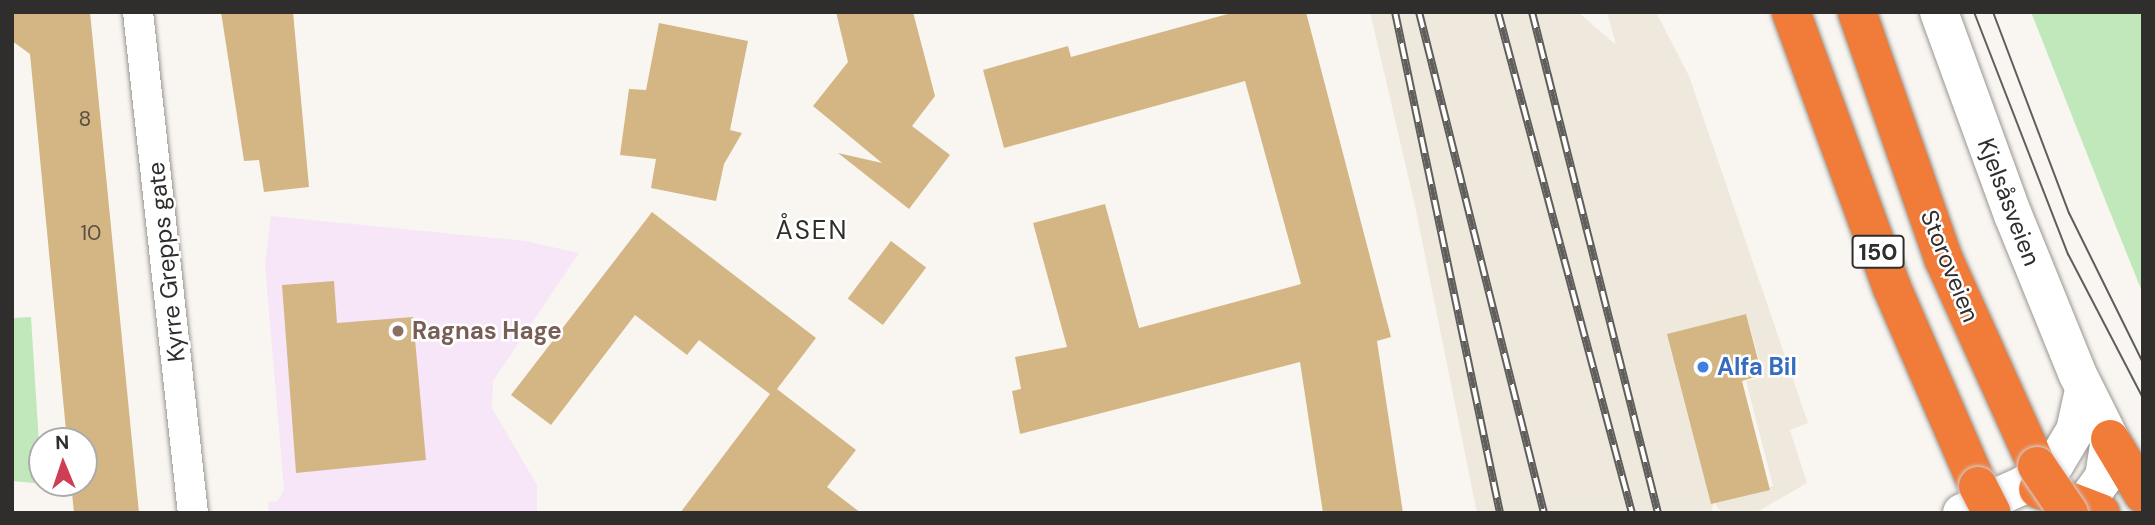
<!DOCTYPE html>
<html>
<head>
<meta charset="utf-8">
<style>
  body { margin:0 }
  #map { position:relative; width:2155px; height:525px; overflow:hidden; background:#f9f6f1; font-family:"DM Sans",sans-serif }
  div>[style] { position:absolute }
  [style*='--x'] { left:calc(var(--x)*1px); top:calc(var(--y)*1px); width:calc(var(--w)*1px); rotate:calc(var(--a)*1deg) }
  .built>* { inset:0; background:#efe8dc }
  .education>* { inset:0; background:#f6e6f8 }
  .green>* { inset:0; background:#c0e8bb }
  .building>* { inset:0; background:#d4b684; transform-origin:0 0 }
  .roads { filter:drop-shadow(0 0 2px #999692) drop-shadow(0 0 2px #999692) }
  .street>* { height:30px; margin:-15px; padding:0 15px; transform-origin:15px; border-radius:15px; background:#fff }
  .secondary>* { height:38px; margin:-19px; padding:0 19px; transform-origin:19px; border-radius:19px; background:#fff }
  .highway>* { height:38px; margin:-19px; padding:0 19px; transform-origin:19px; border-radius:19px; background:#f17b38 }
  .tram>* { height:2px; margin:-1px; padding:0 1px; transform-origin:1px; border-radius:1px; background:#605e5c }
  .rail>* { height:8px; margin-top:-4px; transform-origin:0; background:repeating-linear-gradient(90deg,#fff 0 16px,#605e5c 0 32px); box-sizing:border-box; border-block:2px solid #605e5c }
  .bridges { filter:drop-shadow(0 0 2px #d1d1d1) drop-shadow(0 0 2px #d1d1d1) }
  .highway-bridge>* { height:38px; margin:-19px; padding:0 19px; transform-origin:19px; border-radius:19px; background:#f17b38 }
  .dots>* { width:19px; height:19px; translate:-50% -50%; box-sizing:border-box; border:4px solid #fff; border-radius:50% }
  span { translate:-50% -50%; white-space:nowrap; text-align:center; line-height:1.15; -webkit-text-stroke:5px #fff; paint-order:stroke }
  .number-label { font-size:21px; color:#595043 }
  .number-label span { -webkit-text-stroke-width:0 }
  .shield-label span { padding:2px 5px; background:#fff; border:2px solid; border-radius:5px; -webkit-text-stroke-width:0 }
  .shield-label { font-size:23px; color:#302e2d; font-weight:700 }
  .street-label { font-size:24px; color:#302e2d }
  .education-label { font-size:24px; color:#785e54; font-weight:700 }
  .left { translate:0 -50%; text-align:left }
  .shop-label { font-size:24px; color:#366cbe; font-weight:700 }
  .neighbourhood-label { font-size:26px; color:#302e2d; letter-spacing:2px }
  .frame { position:absolute; inset:0; border:14px solid #302e2d; pointer-events:none }
  .north { position:absolute; left:28px; top:427px; width:70px; height:70px; box-sizing:border-box; background:#fff; border:2px solid #acabab; border-radius:50%; rotate:358deg; font-size:19px; font-weight:700; line-height:28px; text-align:center; color:#302e2d }
  .north::after { content:''; display:block; margin:auto; width:24px; height:32px; background:#ce3e54; clip-path:polygon(50% 0,100% 100%,50% 72%,0 100%) }
</style>
</head>
<body>
<div id="map">
  <div class="built">
    <div style="clip-path:polygon(evenodd,1370px 12px,1578px 12px,1616px 45px,1607px 12px,1656px 12px,1689px 76px,1808px 423px,1790px 430px,1807px 483px,1755px 513px,1722px 513px,1714px 502px,1711px 513px,1477px 513px,1415px 206px,1370px 12px,1746px 314px,1764px 377px,1746px 381px,1773px 486px,1715px 502px,1671px 333px,1746px 314px)"></div>
  </div>
  <div class="education">
    <div style="clip-path:polygon(271px 216px,525px 241px,579px 253px,493px 381px,492px 408px,537px 485px,537px 513px,269px 513px,268px 502px,277px 501px,284px 490px,265px 265px)"></div>
  </div>
  <div class="green">
    <div style="clip-path:polygon(2031px 12px,2143px 12px,2143px 294px,2108px 207px)"></div>
    <div style="clip-path:polygon(31px 317px,41px 476px,34px 483px,12px 481px,12px 318px)"></div>
  </div>
  <div class="building">
    <div style="clip-path:polygon(12px 12px,90px 12px,139px 513px,74px 513px,71px 483px,84px 483px,84px 441px,67px 441px,30px 54px,12px 41px)"></div>
    <div style="clip-path:polygon(221px 12px,293px 12px,309px 187px,264px 192px,259px 160px,244px 161px)"></div>
    <div style="clip-path:polygon(836px 12px,913px 12px,935px 96px,912px 126px,950px 155px,909px 209px,838px 153px,882px 163px,813px 106px,848px 62px)"></div>
    <div style="clip-path:polygon(1235px 12px,1306px 12px,1391px 337px,1377px 341px,1403px 513px,1323px 513px,1300px 362px,1020px 434px,1012px 391px,1021px 389px,1015px 357px,1067px 347px,1033px 223px,1105px 204px,1139px 328px,1301px 284px,1245px 81px,1004px 148px,983px 70px,1068px 46px,1071px 57px)"></div>
    <div style="clip-path:polygon(659px 23px,748px 41px,730px 130px,742px 133px,724px 164px,716px 201px,651px 188px,656px 159px,620px 155px,629px 89px,646px 90px)"></div>
    <div style="clip-path:polygon(652px 212px,816px 338px,777px 389px,856px 450px,827px 487px,861px 513px,680px 513px,770px 394px,699px 340px,687px 355px,635px 315px,551px 425px,511px 395px)"></div>
    <div style="left:891px;top:241px;width:44px;height:72px;rotate:37deg"></div>
    <div style="clip-path:polygon(334px 281px,337px 323px,413px 317px,426px 460px,296px 473px,282px 285px)"></div>
    <div style="clip-path:polygon(1746px 314px,1762px 375px,1742px 381px,1770px 490px,1711px 504px,1667px 334px)"></div>
  </div>
  <div class="roads">
    <div class="street">
      <div style="--x:138;--y:12;--w:504;--a:83.74"></div>
    </div>
    <div class="secondary">
      <div style="--x:1939;--y:12;--w:216;--a:70"></div>
      <div style="--x:2013;--y:215;--w:170;--a:67.9"></div>
      <div style="--x:2077;--y:373;--w:74;--a:63.4"></div>
      <div style="--x:2110;--y:439;--w:38;--a:99"></div>
      <div style="--x:2104;--y:477;--w:34;--a:126"></div>
      <div style="--x:2084;--y:505;--w:14;--a:146"></div>
      <div style="--x:1962;--y:513;--w:68;--a:-24.3"></div>
      <div style="--x:2024;--y:485;--w:37;--a:-34"></div>
      <div style="--x:2055;--y:464;--w:39;--a:-59"></div>
      <div style="--x:2075;--y:431;--w:42;--a:-77.6"></div>
    </div>
    <div class="highway">
      <div style="--x:1791;--y:12;--w:294;--a:69.9"></div>
      <div style="--x:1892;--y:288;--w:216;--a:66.5"></div>
      <div style="--x:1857;--y:12;--w:263;--a:70.7"></div>
      <div style="--x:1944;--y:260;--w:226;--a:65.7"></div>
      <div style="--x:2110;--y:439;--w:64;--a:59"></div>
      <div style="--x:2038;--y:489;--w:67;--a:20.9"></div>
    </div>
  </div>
  <div class="tram">
    <div style="--x:1974;--y:12;--w:260;--a:68.8"></div>
    <div style="--x:2068;--y:254;--w:162;--a:62.5"></div>
    <div style="--x:1993;--y:12;--w:215;--a:69.3"></div>
    <div style="--x:2069;--y:213;--w:167;--a:63.7"></div>
  </div>
  <div class="rail">
    <div style="--x:1395;--y:12;--w:512;--a:78.16"></div>
    <div style="--x:1419;--y:12;--w:516;--a:75.99"></div>
    <div style="--x:1498;--y:12;--w:519;--a:75.03"></div>
    <div style="--x:1532;--y:12;--w:517;--a:75.88"></div>
  </div>
  <div class="bridges">
    <div class="highway-bridge">
      <div style="--x:2037;--y:466;--w:57;--a:55.8"></div>
      <div style="--x:1978;--y:486;--w:30;--a:63"></div>
    </div>
  </div>
  <div class="dots">
    <div style="left:398px;top:331px;background:#8d6e63"></div>
    <div style="left:1703px;top:367px;background:#3f7fe0"></div>
  </div>
  <div class="number-label">
    <span style="left:85px;top:119px">8</span>
    <span style="left:91px;top:233px">10</span>
  </div>
  <div class="shield-label">
    <span style="left:1878px;top:252px">150</span>
  </div>
  <div class="street-label">
    <span style="left:2009px;top:202px;rotate:69deg">Kjelsåsveien</span>
    <span style="left:166px;top:262px;rotate:-96deg">Kyrre Grepps gate</span>
    <span style="left:1950px;top:266px;rotate:68deg">Storoveien</span>
  </div>
  <div class="education-label">
    <span class="left" style="left:412px;top:331px">Ragnas Hage</span>
  </div>
  <div class="shop-label">
    <span class="left" style="left:1717px;top:367px">Alfa Bil</span>
  </div>
  <div class="neighbourhood-label">
    <span style="left:812px;top:231px">ÅSEN</span>
  </div>
  <div class="frame"></div>
  <div class="north">N</div>
</div>
</body>
</html>
